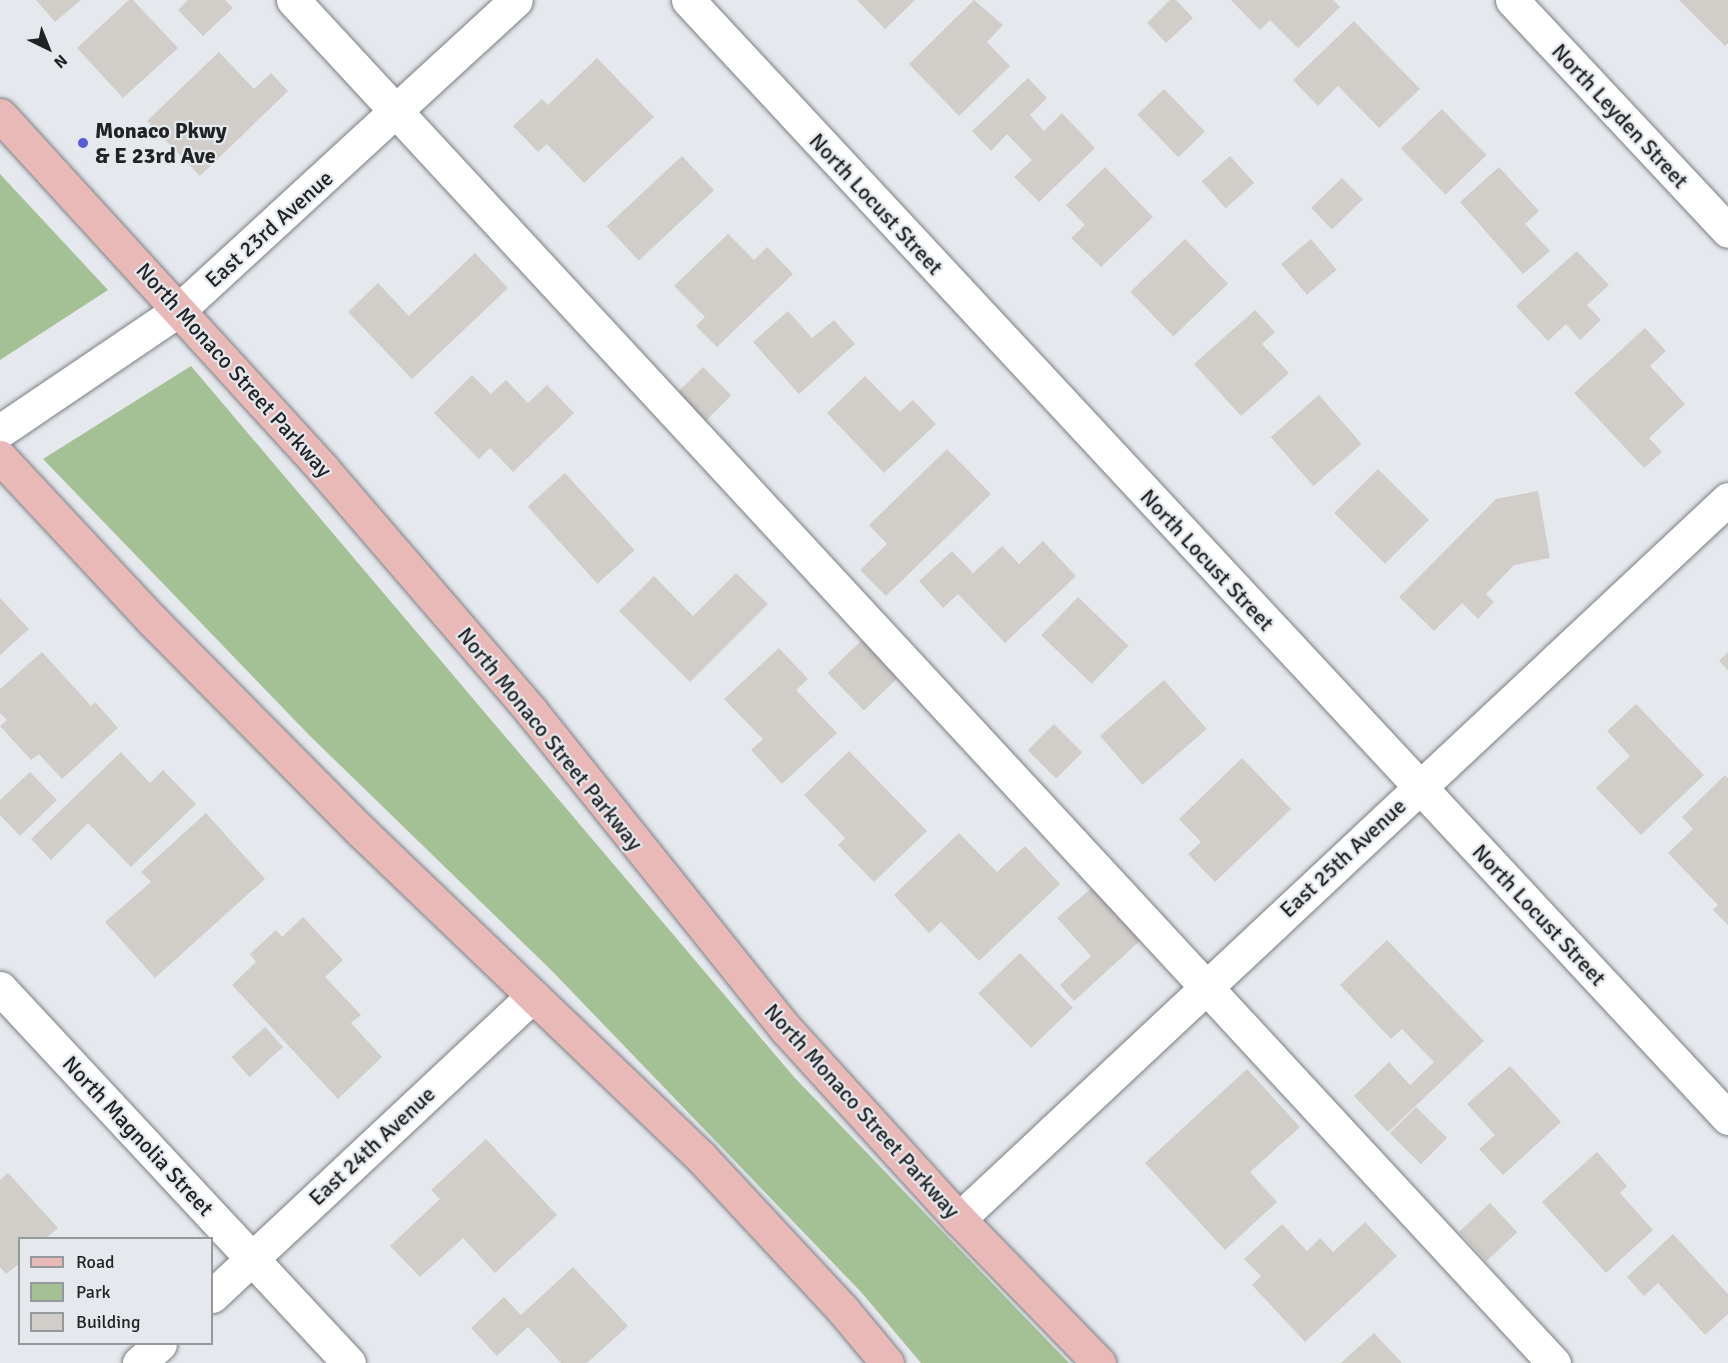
<!DOCTYPE html>
<html>
<head>
<meta charset="utf-8">
<style>
  body { margin:0 }
  #map { position:relative; width:1728px; height:1363px; overflow:hidden; background:#e5e9ed; font-family:Signika,sans-serif }
  div>[style] { position:absolute }
  [style*='--x'] { left:calc(var(--x)*1px); top:calc(var(--y)*1px); width:calc(var(--w)*1px); rotate:calc(var(--a)*1deg) }
  .green>* { inset:0; background:#a4c195 }
  .building>* { inset:0; background:#d1cdc8; transform-origin:0 0 }
  .roads { filter:drop-shadow(0 0 2px #7b7f83) drop-shadow(0 0 2px #7b7f83) }
  .minor>* { height:33px; margin:-16.5px; padding:0 16.5px; transform-origin:16.5px; border-radius:16.5px; background:#fff }
  .major>* { height:33px; margin:-16.5px; padding:0 16.5px; transform-origin:16.5px; border-radius:16.5px; background:#e8b9b7 }
  .dots>* { width:16px; height:16px; translate:-50% -50%; box-sizing:border-box; border:3px solid #e5e9ed; border-radius:50% }
  span { translate:-50% -50%; white-space:nowrap; text-align:center; line-height:1.15; -webkit-text-stroke:4.5px #e5e9ed; paint-order:stroke }
  .street-label { font-size:22px; color:#202223 }
  .poi-label { font-size:22px; color:#202223; font-weight:700 }
  .left { translate:0 -50%; text-align:left }
  .legend { position:absolute; left:18px; top:1237px; width:195px; height:108px; box-sizing:border-box; background:#e5e9ed; border:2px solid #96999c; margin:0; padding:8px 10px; list-style:none; font-size:18px; color:#202223 }
  .legend li { display:flex; align-items:center; gap:12px; height:30px }
  .legend b { width:30px; border:2px solid #96999c }
  .north { position:absolute; left:18px; top:18px; width:60px; height:60px; -webkit-text-stroke:4px #e5e9ed; paint-order:stroke; rotate:137deg; font-size:16px; font-weight:700; line-height:24px; text-align:center; color:#202223 }
  .north::after { content:''; display:block; margin:auto; width:21px; height:27px; background:#202223; clip-path:polygon(50% 0,100% 100%,50% 72%,0 100%) }
</style>
</head>
<body>
<div id="map">
  <div class="green">
    <div style="clip-path:polygon(0 174px,108px 290px,0 360px)"></div>
    <div style="clip-path:polygon(191px 366px,794px 1077px,1069px 1363px,921px 1363px,861px 1292px,552px 971px,309px 735px,43px 459px)"></div>
  </div>
  <div class="building">
    <div style="clip-path:polygon(36px 0,81px 0,55px 22px)"></div>
    <div style="clip-path:polygon(129px 0,133px 0,178px 48px,123px 98px,77px 48px)"></div>
    <div style="clip-path:polygon(188px 0,225px 0,233px 8px,203px 36px,178px 10px)"></div>
    <div style="clip-path:polygon(857px 0,915px 0,885px 29px)"></div>
    <div style="clip-path:polygon(974px 0,1003px 25px,987px 42px,1010px 66px,959px 116px,909px 64px)"></div>
    <div style="clip-path:polygon(1170px 0,1176px 0,1193px 18px,1166px 43px,1147px 23px)"></div>
    <div style="clip-path:polygon(1231px 0,1333px 0,1340px 7px,1298px 48px,1270px 20px,1260px 30px)"></div>
    <div style="clip-path:polygon(1679px 0,1728px 0,1728px 43px,1725px 46px)"></div>
    <div style="clip-path:polygon(1354px 21px,1420px 89px,1379px 128px,1338px 86px,1318px 106px,1293px 80px)"></div>
    <div style="clip-path:polygon(219px 52px,254px 89px,271px 73px,288px 91px,200px 176px,147px 121px)"></div>
    <div style="clip-path:polygon(597px 58px,654px 117px,584px 183px,547px 144px,538px 152px,513px 126px,542px 99px,548px 105px)"></div>
    <div style="clip-path:polygon(1028px 78px,1047px 98px,1030px 115px,1044px 131px,1062px 113px,1095px 148px,1039px 202px,1014px 177px,1032px 160px,1007px 134px,991px 151px,972px 131px)"></div>
    <div style="left:1164px;top:89px;width:59px;height:37px;rotate:46deg"></div>
    <div style="left:1442px;top:109px;width:64px;height:57px;rotate:46deg"></div>
    <div style="left:682px;top:156px;width:47px;height:103px;rotate:47deg"></div>
    <div style="left:1230px;top:156px;width:36px;height:38px;rotate:48deg"></div>
    <div style="clip-path:polygon(1105px 167px,1153px 217px,1101px 267px,1071px 238px,1085px 225px,1066px 205px)"></div>
    <div style="clip-path:polygon(1499px 167px,1539px 211px,1525px 224px,1550px 251px,1523px 274px,1460px 202px)"></div>
    <div style="left:1342px;top:178px;width:30px;height:43px;rotate:46deg"></div>
    <div style="clip-path:polygon(728px 234px,754px 260px,767px 247px,793px 274px,717px 347px,696px 326px,705px 317px,674px 286px)"></div>
    <div style="left:1185px;top:239px;width:62px;height:76px;rotate:46deg"></div>
    <div style="left:1311px;top:239px;width:40px;height:39px;rotate:50deg"></div>
    <div style="clip-path:polygon(1577px 251px,1609px 285px,1587px 305px,1601px 320px,1580px 340px,1566px 324px,1548px 341px,1516px 306px)"></div>
    <div style="clip-path:polygon(475px 253px,508px 288px,412px 379px,348px 312px,378px 283px,409px 316px)"></div>
    <div style="clip-path:polygon(1255px 310px,1275px 332px,1262px 344px,1289px 373px,1241px 416px,1194px 364px)"></div>
    <div style="clip-path:polygon(788px 311px,812px 338px,834px 320px,855px 344px,799px 394px,753px 342px)"></div>
    <div style="clip-path:polygon(1645px 328px,1666px 351px,1650px 366px,1685px 404px,1649px 438px,1662px 452px,1644px 468px,1574px 393px)"></div>
    <div style="left:703px;top:367px;width:40px;height:37px;rotate:45deg"></div>
    <div style="clip-path:polygon(472px 375px,491px 394px,506px 380px,528px 403px,547px 385px,574px 413px,513px 472px,490px 448px,479px 459px,434px 413px)"></div>
    <div style="clip-path:polygon(865px 376px,900px 412px,913px 400px,936px 424px,884px 473px,827px 413px)"></div>
    <div style="left:1319px;top:395px;width:65px;height:64px;rotate:49deg"></div>
    <div style="clip-path:polygon(947px 449px,991px 494px,886px 596px,860px 570px,887px 544px,869px 525px)"></div>
    <div style="left:1378px;top:469px;width:72px;height:62px;rotate:45deg"></div>
    <div style="left:565px;top:473px;width:104px;height:50px;rotate:48deg"></div>
    <div style="clip-path:polygon(1538px 491px,1550px 558px,1514px 565px,1486px 594px,1494px 602px,1478px 619px,1462px 603px,1434px 631px,1399px 597px,1496px 499px)"></div>
    <div style="clip-path:polygon(1043px 541px,1076px 576px,1005px 643px,958px 594px,943px 608px,919px 581px,952px 551px,973px 573px,1002px 546px,1019px 564px)"></div>
    <div style="clip-path:polygon(736px 573px,768px 604px,690px 682px,619px 611px,654px 576px,693px 616px)"></div>
    <div style="left:1078px;top:597px;width:70px;height:53px;rotate:44deg"></div>
    <div style="clip-path:polygon(0 598px,29px 629px,0 655px)"></div>
    <div style="left:863px;top:639px;width:52px;height:49px;rotate:46deg"></div>
    <div style="clip-path:polygon(779px 648px,808px 679px,796px 690px,837px 733px,782px 784px,751px 750px,763px 739px,724px 699px)"></div>
    <div style="clip-path:polygon(42px 652px,91px 706px,95px 702px,118px 728px,62px 779px,39px 754px,31px 760px,0 726px,7px 720px,0 713px,0 689px)"></div>
    <div style="clip-path:polygon(1728px 652px,1728px 670px,1719px 661px)"></div>
    <div style="left:1164px;top:680px;width:65px;height:85px;rotate:49deg"></div>
    <div style="clip-path:polygon(1636px 704px,1704px 775px,1641px 835px,1596px 788px,1630px 756px,1607px 731px)"></div>
    <div style="left:1054px;top:724px;width:40px;height:37px;rotate:45deg"></div>
    <div style="clip-path:polygon(849px 751px,927px 831px,874px 882px,838px 845px,845px 838px,804px 795px)"></div>
    <div style="clip-path:polygon(121px 752px,150px 783px,163px 770px,196px 804px,131px 867px,88px 823px,51px 860px,31px 839px)"></div>
    <div style="clip-path:polygon(1242px 758px,1291px 809px,1215px 882px,1188px 854px,1201px 842px,1179px 819px)"></div>
    <div style="clip-path:polygon(30px 772px,57px 800px,20px 836px,0 815px,0 800px)"></div>
    <div style="clip-path:polygon(1725px 775px,1728px 778px,1728px 925px,1713px 910px,1718px 905px,1668px 853px,1693px 829px,1682px 817px)"></div>
    <div style="clip-path:polygon(206px 813px,265px 879px,155px 978px,105px 922px,151px 882px,141px 872px)"></div>
    <div style="clip-path:polygon(959px 833px,997px 872px,1025px 846px,1060px 884px,979px 961px,941px 922px,929px 933px,894px 895px)"></div>
    <div style="clip-path:polygon(1095px 885px,1143px 938px,1074px 1001px,1060px 985px,1091px 956px,1057px 918px)"></div>
    <div style="clip-path:polygon(303px 917px,343px 960px,325px 977px,361px 1015px,351px 1023px,382px 1057px,338px 1099px,232px 985px,256px 962px,250px 954px,276px 930px,282px 937px)"></div>
    <div style="clip-path:polygon(1387px 940px,1484px 1041px,1388px 1132px,1354px 1096px,1389px 1062px,1410px 1085px,1434px 1062px,1402px 1029px,1391px 1039px,1340px 985px)"></div>
    <div style="left:1020px;top:953px;width:76px;height:58px;rotate:46deg"></div>
    <div style="left:265px;top:1027px;width:27px;height:45px;rotate:48deg"></div>
    <div style="clip-path:polygon(1510px 1066px,1561px 1122px,1503px 1175px,1479px 1149px,1495px 1135px,1467px 1104px)"></div>
    <div style="clip-path:polygon(1247px 1069px,1300px 1127px,1250px 1172px,1277px 1202px,1225px 1250px,1145px 1163px)"></div>
    <div style="left:1416px;top:1107px;width:44px;height:37px;rotate:45deg"></div>
    <div style="clip-path:polygon(486px 1139px,557px 1215px,495px 1273px,463px 1238px,420px 1277px,390px 1246px,440px 1199px,431px 1190px)"></div>
    <div style="clip-path:polygon(1597px 1152px,1627px 1186px,1620px 1193px,1653px 1230px,1606px 1273px,1542px 1202px)"></div>
    <div style="clip-path:polygon(8px 1173px,58px 1228px,46px 1238px,20px 1238px,20px 1263px,6px 1274px,0 1267px,0 1180px)"></div>
    <div style="left:1490px;top:1203px;width:40px;height:42px;rotate:47deg"></div>
    <div style="clip-path:polygon(1365px 1222px,1397px 1256px,1305px 1342px,1252px 1285px,1261px 1276px,1244px 1259px,1282px 1224px,1307px 1251px,1320px 1238px,1333px 1252px)"></div>
    <div style="clip-path:polygon(1673px 1234px,1728px 1294px,1728px 1314px,1705px 1335px,1658px 1283px,1644px 1296px,1627px 1277px)"></div>
    <div style="clip-path:polygon(573px 1267px,628px 1326px,587px 1363px,561px 1363px,528px 1327px,497px 1356px,471px 1328px,504px 1297px,521px 1315px)"></div>
    <div style="clip-path:polygon(1374px 1333px,1402px 1363px,1341px 1363px)"></div>
  </div>
  <div class="roads">
    <div class="minor">
      <div style="--x:293;--y:0;--w:1857;--a:47.23"></div>
      <div style="--x:688;--y:0;--w:1527;--a:47.07"></div>
      <div style="--x:1512;--y:0;--w:316;--a:46.9"></div>
      <div style="--x:0;--y:431;--w:217;--a:-34.1"></div>
      <div style="--x:180;--y:309;--w:456;--a:-42.6"></div>
      <div style="--x:0;--y:988;--w:512;--a:47.06"></div>
      <div style="--x:959;--y:1219;--w:1053;--a:-43.12"></div>
      <div style="--x:212;--y:1296;--w:439;--a:-43.1"></div>
      <div style="--x:139;--y:1363;--w:28;--a:-42"></div>
    </div>
    <div class="major">
      <div style="--x:0;--y:115;--w:479;--a:47.6"></div>
      <div style="--x:323;--y:469;--w:319;--a:49.3"></div>
      <div style="--x:531;--y:711;--w:408;--a:51.3"></div>
      <div style="--x:786;--y:1029;--w:257;--a:47.7"></div>
      <div style="--x:959;--y:1219;--w:201;--a:45.8"></div>
      <div style="--x:0;--y:457;--w:224;--a:47"></div>
      <div style="--x:153;--y:621;--w:297;--a:45.3"></div>
      <div style="--x:362;--y:832;--w:470;--a:43.8"></div>
      <div style="--x:701;--y:1157;--w:209;--a:47.1"></div>
      <div style="--x:843;--y:1310;--w:69;--a:50.3"></div>
    </div>
  </div>
  <div class="dots">
    <div style="left:83px;top:143px;background:#565cd3"></div>
  </div>
  <div class="street-label">
    <span style="left:1620px;top:116px;rotate:47deg">North Leyden Street</span>
    <span style="left:876px;top:204px;rotate:47deg">North Locust Street</span>
    <span style="left:269px;top:229px;rotate:-42deg">East 23rd Avenue</span>
    <span style="left:234px;top:370px;rotate:48deg">North Monaco Street Parkway</span>
    <span style="left:1207px;top:560px;rotate:47deg">North Locust Street</span>
    <span style="left:550px;top:739px;rotate:51deg">North Monaco Street Parkway</span>
    <span style="left:1343px;top:858px;rotate:-43deg">East 25th Avenue</span>
    <span style="left:1539px;top:915px;rotate:47deg">North Locust Street</span>
    <span style="left:862px;top:1111px;rotate:48deg">North Monaco Street Parkway</span>
    <span style="left:138px;top:1136px;rotate:47deg">North Magnolia Street</span>
    <span style="left:372px;top:1146px;rotate:-43deg">East 24th Avenue</span>
  </div>
  <div class="poi-label">
    <span class="left" style="left:95px;top:143px">Monaco Pkwy<br>&amp; E 23rd Ave</span>
  </div>
  <ul class="legend">
  <li><b style="height:8px;background:#e8b9b7"></b>Road</li>
  <li><b style="height:16px;background:#a4c195"></b>Park</li>
  <li><b style="height:16px;background:#d1cdc8"></b>Building</li>
  </ul>
  <div class="north">N</div>
</div>
</body>
</html>
